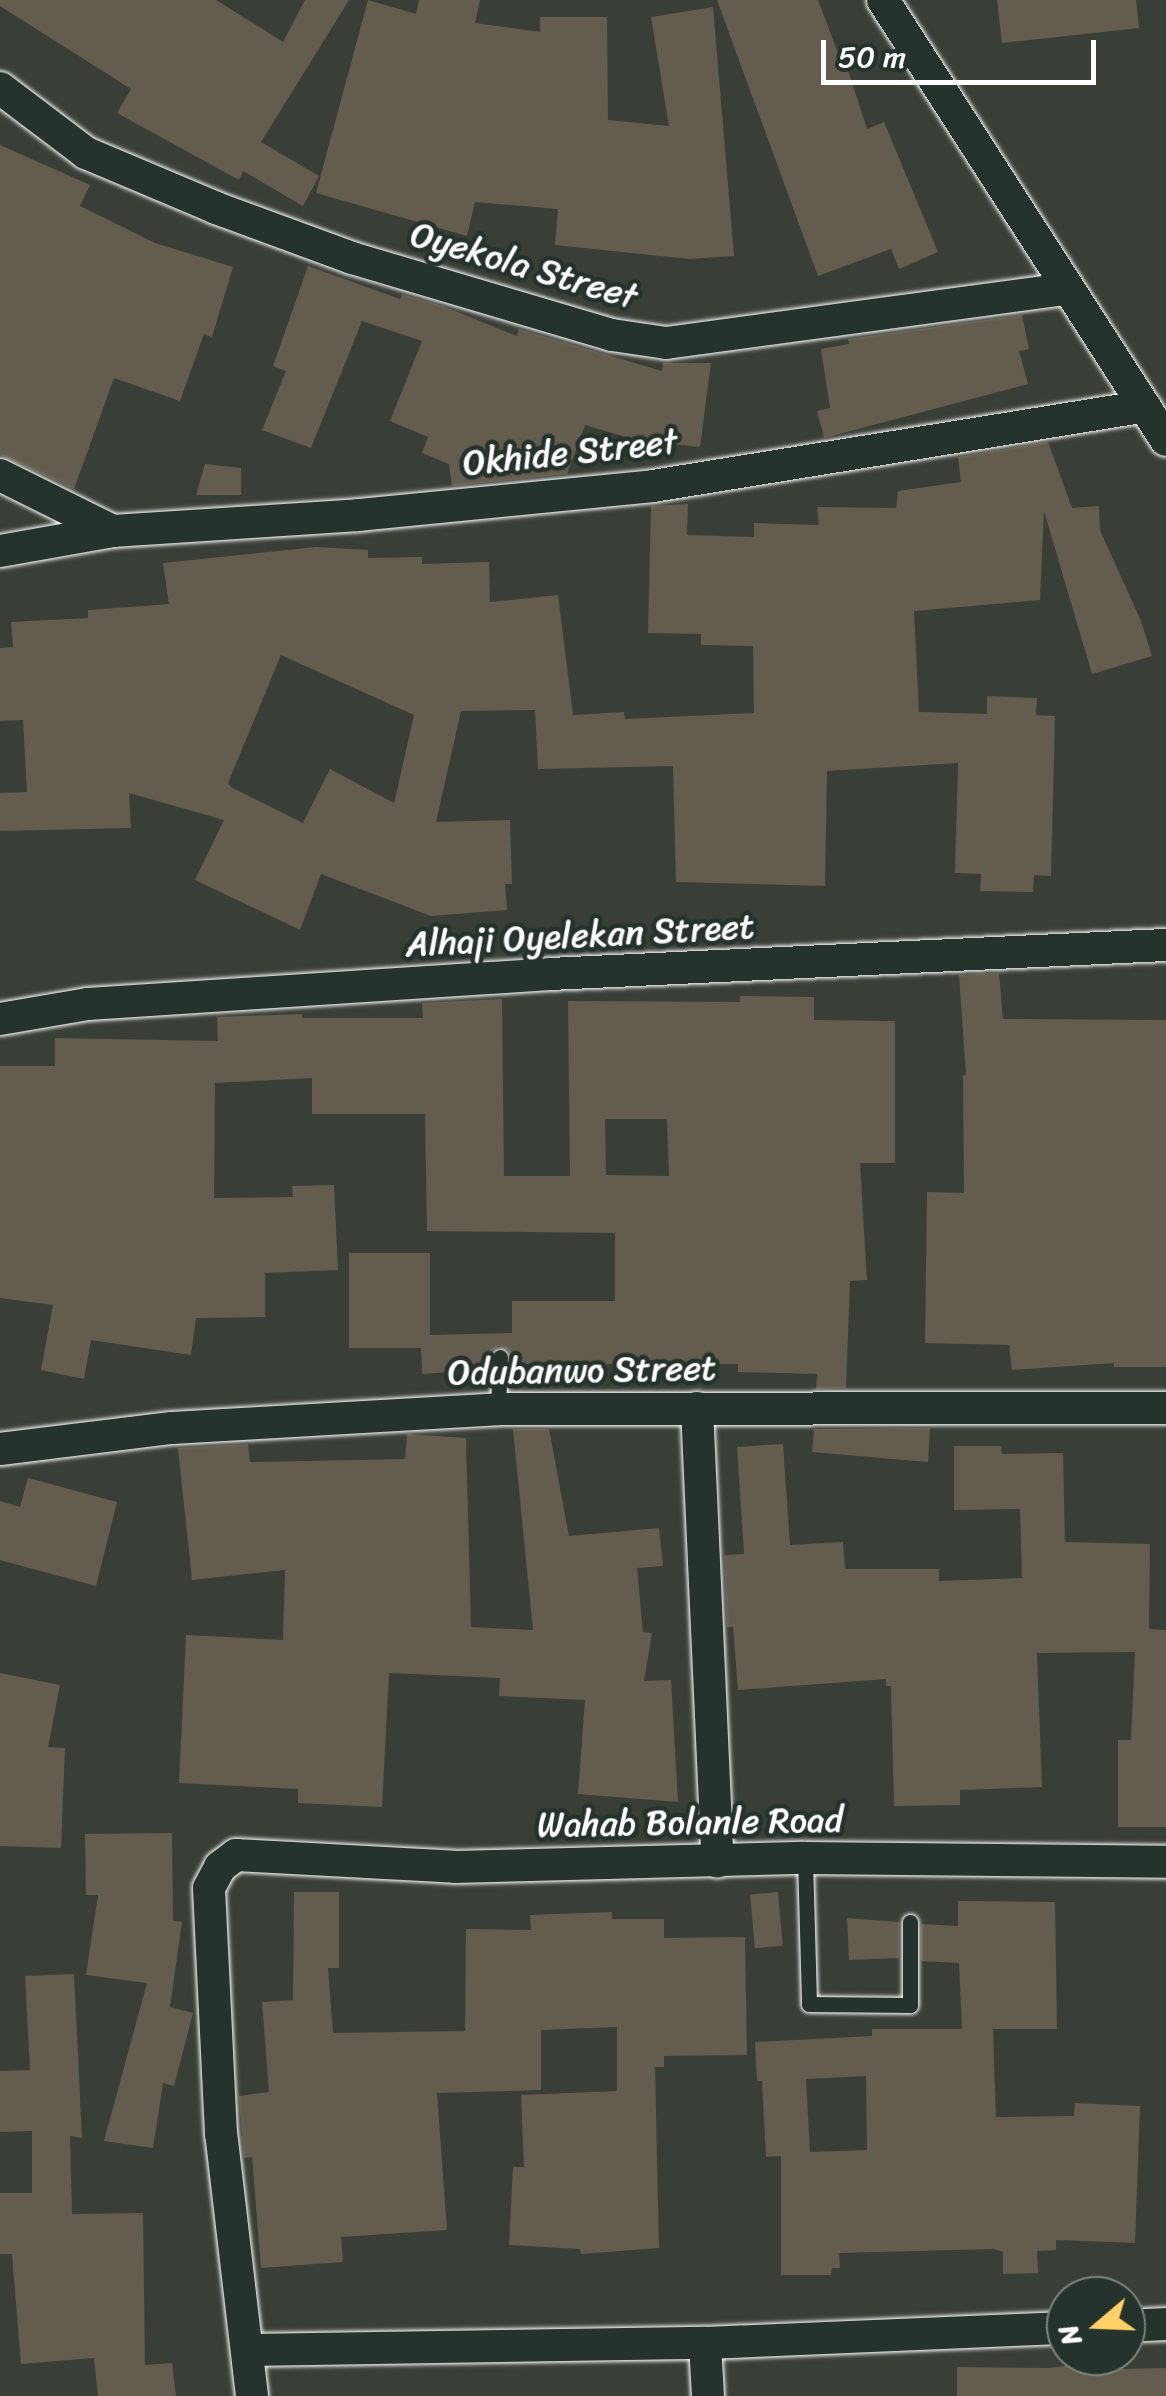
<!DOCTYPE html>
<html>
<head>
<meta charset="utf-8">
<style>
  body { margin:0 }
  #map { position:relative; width:1166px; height:2396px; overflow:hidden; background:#393f37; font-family:Sriracha,sans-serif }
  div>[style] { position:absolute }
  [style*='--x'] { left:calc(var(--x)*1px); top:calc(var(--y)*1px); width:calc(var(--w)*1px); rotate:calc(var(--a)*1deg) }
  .building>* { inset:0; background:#645c4e; transform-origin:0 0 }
  .roads { filter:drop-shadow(0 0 2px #fff) drop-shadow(0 0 2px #fff) }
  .lane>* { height:15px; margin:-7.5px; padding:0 7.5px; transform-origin:7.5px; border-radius:7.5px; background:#26332d }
  .street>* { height:32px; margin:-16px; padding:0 16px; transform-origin:16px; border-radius:16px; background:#26332d }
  span { translate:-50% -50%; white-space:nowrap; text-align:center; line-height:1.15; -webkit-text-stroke:9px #26332d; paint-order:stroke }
  .street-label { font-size:35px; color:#fff }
  .north { position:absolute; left:1046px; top:2276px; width:100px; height:100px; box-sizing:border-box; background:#26332d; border:2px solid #7d8581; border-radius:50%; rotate:251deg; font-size:28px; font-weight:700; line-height:40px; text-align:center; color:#fff }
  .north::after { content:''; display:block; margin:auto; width:35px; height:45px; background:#ffd166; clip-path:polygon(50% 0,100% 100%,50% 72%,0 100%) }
  .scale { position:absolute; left:821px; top:40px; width:275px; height:45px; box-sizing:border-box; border:5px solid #fff; border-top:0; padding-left:12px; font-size:30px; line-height:35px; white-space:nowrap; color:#fff; -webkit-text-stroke:8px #26332d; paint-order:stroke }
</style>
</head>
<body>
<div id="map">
  <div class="building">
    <div style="clip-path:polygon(0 0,216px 0,283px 42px,305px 0,349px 0,261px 142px,319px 176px,303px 206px,243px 171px,239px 180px,117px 113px,131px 89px,0 6px)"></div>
    <div style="clip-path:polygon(368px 0,416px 14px,419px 0,480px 0,475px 23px,540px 32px,540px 17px,607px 17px,608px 120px,669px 126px,651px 17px,713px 7px,734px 256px,689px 259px,555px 245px,558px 209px,475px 202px,467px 236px,316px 193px)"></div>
    <div style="clip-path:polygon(717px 0,818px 0,843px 66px,846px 64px,867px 129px,884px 122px,938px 252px,899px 269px,891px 249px,818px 276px)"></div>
    <div style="clip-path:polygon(997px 0,1136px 0,1139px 28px,1002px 43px)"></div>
    <div style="clip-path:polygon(0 145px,90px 185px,80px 206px,155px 243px,233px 267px,212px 337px,204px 334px,180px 401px,114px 378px,74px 489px,0 455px)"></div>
    <div style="clip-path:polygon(308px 266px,400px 299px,402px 294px,443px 306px,517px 336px,519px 329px,662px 371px,663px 363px,711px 363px,700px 447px,636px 440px,585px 425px,567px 474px,452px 486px,449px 464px,422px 453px,428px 437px,390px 421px,422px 341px,362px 321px,311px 448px,262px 430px,286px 371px,273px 366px)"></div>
    <div style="clip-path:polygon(1022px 315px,1029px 349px,1019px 351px,1028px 384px,824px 438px,817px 411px,830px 408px,821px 349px,849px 344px,848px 339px)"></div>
    <div style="clip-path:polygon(evenodd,1048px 442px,1072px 508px,1099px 506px,1100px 530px,1141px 621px,1152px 656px,1092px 674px,1044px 511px,1040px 600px,914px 611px,919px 712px,987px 714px,987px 696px,1037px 698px,1036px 715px,1055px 716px,1051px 876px,1034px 875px,1033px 892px,980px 891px,981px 874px,955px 873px,958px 763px,827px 771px,825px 886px,676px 882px,673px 766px,538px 769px,535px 710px,461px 711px,436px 822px,510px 820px,512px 884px,505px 884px,507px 910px,431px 916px,321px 874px,300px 930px,195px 880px,224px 820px,129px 793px,131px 828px,0 831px,0 793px,27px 792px,23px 720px,0 721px,0 648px,13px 647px,11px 622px,88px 618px,88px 610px,169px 604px,163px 563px,316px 547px,368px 550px,368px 558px,422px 557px,422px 564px,489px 562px,490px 602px,558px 595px,573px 715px,624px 712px,625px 719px,754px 713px,753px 646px,701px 645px,701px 634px,648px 633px,651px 506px,688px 504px,687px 535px,754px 537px,754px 523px,819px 525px,817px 507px,896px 508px,898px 491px,961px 482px,958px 457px,1048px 442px,281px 655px,414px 715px,394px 803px,330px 769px,303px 823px,231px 787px,228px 783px,281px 655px)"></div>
    <div style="clip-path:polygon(205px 464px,241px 468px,241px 495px,196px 495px)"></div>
    <div style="clip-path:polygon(999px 973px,1003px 1019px,1166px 1020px,1166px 1367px,1114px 1367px,1114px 1363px,1012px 1370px,1009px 1345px,925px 1343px,927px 1192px,964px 1193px,963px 1075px,966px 1075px,959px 975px)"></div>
    <div style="clip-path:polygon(evenodd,740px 996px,814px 997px,814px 1020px,895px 1021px,895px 1163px,860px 1163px,867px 1280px,850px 1281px,846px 1388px,816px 1389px,817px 1374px,738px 1372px,738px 1364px,511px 1364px,509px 1351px,499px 1346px,490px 1352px,488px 1369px,422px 1374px,421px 1348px,349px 1348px,349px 1253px,430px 1253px,430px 1335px,512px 1333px,512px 1301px,615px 1301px,615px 1233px,427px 1231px,425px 1114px,312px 1114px,312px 1078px,215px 1083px,214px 1198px,293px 1197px,292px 1186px,334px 1185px,338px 1270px,265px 1273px,265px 1317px,196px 1318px,191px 1355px,91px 1340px,84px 1379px,41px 1370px,53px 1305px,0 1298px,0 1066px,55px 1066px,55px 1038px,218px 1041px,217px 1017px,302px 1014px,302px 1018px,423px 1018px,422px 1003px,502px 999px,504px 1176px,570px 1176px,568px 1001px,740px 1002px,740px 996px,605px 1119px,667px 1119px,669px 1176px,606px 1175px,605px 1119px)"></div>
    <div style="clip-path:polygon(930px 1428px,928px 1462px,812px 1452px,814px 1429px)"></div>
    <div style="clip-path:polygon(513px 1429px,549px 1429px,569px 1536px,659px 1528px,663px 1566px,637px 1568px,643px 1632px,652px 1633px,644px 1681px,671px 1680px,678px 1802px,578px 1794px,585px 1700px,499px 1696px,500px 1678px,389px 1673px,382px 1807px,298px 1803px,298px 1789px,179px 1783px,186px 1635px,283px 1640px,285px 1570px,192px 1580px,178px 1448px,248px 1444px,250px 1462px,405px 1459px,407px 1434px,466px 1438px,471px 1627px,533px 1630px)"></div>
    <div style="clip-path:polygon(783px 1444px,790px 1545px,843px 1542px,845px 1569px,939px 1569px,939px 1581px,1022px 1578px,1020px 1509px,954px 1510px,954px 1446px,1001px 1446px,1002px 1454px,1063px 1453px,1065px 1542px,1150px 1544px,1149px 1629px,1166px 1630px,1166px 1827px,1118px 1827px,1118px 1740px,1131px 1740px,1135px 1652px,1037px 1653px,1042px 1787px,960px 1790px,960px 1805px,894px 1806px,891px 1686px,886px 1686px,886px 1679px,738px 1690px,733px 1627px,727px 1627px,724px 1555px,744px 1554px,737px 1447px)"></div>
    <div style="clip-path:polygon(28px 1478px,117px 1502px,96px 1586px,0 1560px,0 1501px,20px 1507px)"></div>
    <div style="clip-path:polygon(0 1673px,60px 1685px,48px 1747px,65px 1748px,61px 1848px,0 1846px)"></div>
    <div style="clip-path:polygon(172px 1833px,173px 1921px,182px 1922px,170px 2007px,193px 2013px,174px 2086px,163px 2083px,153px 2148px,104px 2141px,147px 1983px,86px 1975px,98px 1895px,86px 1895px,85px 1834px)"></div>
    <div style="clip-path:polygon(294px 1892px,339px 1892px,339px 1968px,328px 1968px,333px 2033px,465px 2031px,466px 1929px,531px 1930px,530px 1915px,612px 1912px,612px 1919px,664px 1919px,664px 1938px,745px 1937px,747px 2055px,664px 2056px,664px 2067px,655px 2067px,659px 2248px,581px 2254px,580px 2249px,509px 2245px,513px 2167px,524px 2167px,521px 2095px,617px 2091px,617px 2027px,541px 2030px,541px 2090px,437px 2093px,447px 2230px,341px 2237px,343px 2262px,261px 2268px,252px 2157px,244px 2158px,239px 2096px,269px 2092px,262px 2002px,293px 2000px)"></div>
    <div style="left:778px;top:1892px;width:54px;height:28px;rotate:85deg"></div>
    <div style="clip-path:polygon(evenodd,958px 1901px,1055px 1902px,1057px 2029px,993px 2029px,996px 2117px,1074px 2116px,1075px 2103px,1140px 2106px,1135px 2243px,1056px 2240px,1056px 2250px,1037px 2251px,1038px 2273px,1003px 2274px,1003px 2252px,994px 2249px,839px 2253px,840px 2268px,832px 2268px,831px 2275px,781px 2275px,781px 2156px,766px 2157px,762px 2081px,757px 2081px,755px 2042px,872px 2036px,872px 2029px,962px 2029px,959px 1963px,921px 1961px,921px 1924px,958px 1926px,958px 1901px,866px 2076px,867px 2150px,810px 2152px,806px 2079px,866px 2076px)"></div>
    <div style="clip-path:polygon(847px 1918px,899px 1922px,899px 1958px,849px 1960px)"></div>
    <div style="clip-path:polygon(74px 1974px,82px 2138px,70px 2136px,72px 2214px,143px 2213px,145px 2365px,172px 2363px,176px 2396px,98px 2396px,94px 2358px,21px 2364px,12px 2254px,0 2254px,0 2193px,32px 2193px,32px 2131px,0 2132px,0 2071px,30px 2070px,25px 1976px)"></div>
    <div style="clip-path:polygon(1081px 2356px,1118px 2356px,1119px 2369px,1166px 2368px,1166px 2396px,957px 2396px,957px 2367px,1050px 2368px,1081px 2364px)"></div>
  </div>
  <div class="roads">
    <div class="lane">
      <div style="--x:498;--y:1409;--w:52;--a:-87.8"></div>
      <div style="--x:805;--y:1858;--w:146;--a:88.4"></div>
      <div style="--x:809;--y:2004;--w:101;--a:0.6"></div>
      <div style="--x:910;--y:2005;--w:83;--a:-90"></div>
    </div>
    <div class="street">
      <div style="--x:883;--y:0;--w:523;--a:57.25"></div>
      <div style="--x:0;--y:88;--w:108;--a:37.1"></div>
      <div style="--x:86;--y:153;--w:141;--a:22.9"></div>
      <div style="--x:216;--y:208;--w:145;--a:20.2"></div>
      <div style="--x:352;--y:258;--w:271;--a:16.5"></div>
      <div style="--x:612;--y:335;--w:55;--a:8.4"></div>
      <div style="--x:666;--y:343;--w:405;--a:-7.7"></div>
      <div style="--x:0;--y:475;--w:126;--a:26.4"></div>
      <div style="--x:0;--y:551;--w:115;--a:-10"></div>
      <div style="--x:113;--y:531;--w:246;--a:-3.7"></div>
      <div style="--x:358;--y:515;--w:296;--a:-5.6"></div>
      <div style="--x:653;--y:486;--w:498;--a:-9.2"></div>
      <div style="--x:0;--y:1019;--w:89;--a:-9.7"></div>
      <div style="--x:88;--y:1004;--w:463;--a:-3.7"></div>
      <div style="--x:550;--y:974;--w:617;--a:-2.7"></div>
      <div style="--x:697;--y:1408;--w:454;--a:87.4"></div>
      <div style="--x:0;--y:1449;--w:173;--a:-7"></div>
      <div style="--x:172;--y:1428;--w:327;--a:-3.3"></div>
      <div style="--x:498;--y:1409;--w:668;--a:-0.09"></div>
      <div style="--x:1126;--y:2326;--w:40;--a:-2.9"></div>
      <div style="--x:705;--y:2343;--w:53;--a:86.8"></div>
      <div style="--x:249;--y:2350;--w:456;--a:-0.9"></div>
      <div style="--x:705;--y:2343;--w:361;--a:-2.4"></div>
      <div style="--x:252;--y:2396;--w:264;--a:-96.7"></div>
      <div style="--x:221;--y:2134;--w:246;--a:-92.8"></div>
      <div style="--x:209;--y:1888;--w:24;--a:-62"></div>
      <div style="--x:220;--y:1867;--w:20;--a:-37"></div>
      <div style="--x:236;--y:1855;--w:219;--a:3.1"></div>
      <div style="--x:455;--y:1867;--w:350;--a:-1.5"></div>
      <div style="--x:805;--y:1858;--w:361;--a:0.6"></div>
    </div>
  </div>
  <div class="street-label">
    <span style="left:524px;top:265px;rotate:16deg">Oyekola Street</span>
    <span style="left:570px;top:452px;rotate:-6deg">Okhide Street</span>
    <span style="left:580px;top:935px;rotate:-3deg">Alhaji Oyelekan Street</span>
    <span style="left:582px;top:1370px;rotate:-1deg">Odubanwo Street</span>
    <span style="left:690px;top:1822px;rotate:-1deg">Wahab Bolanle Road</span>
  </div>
  <div class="north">N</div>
  <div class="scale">50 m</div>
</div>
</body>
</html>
